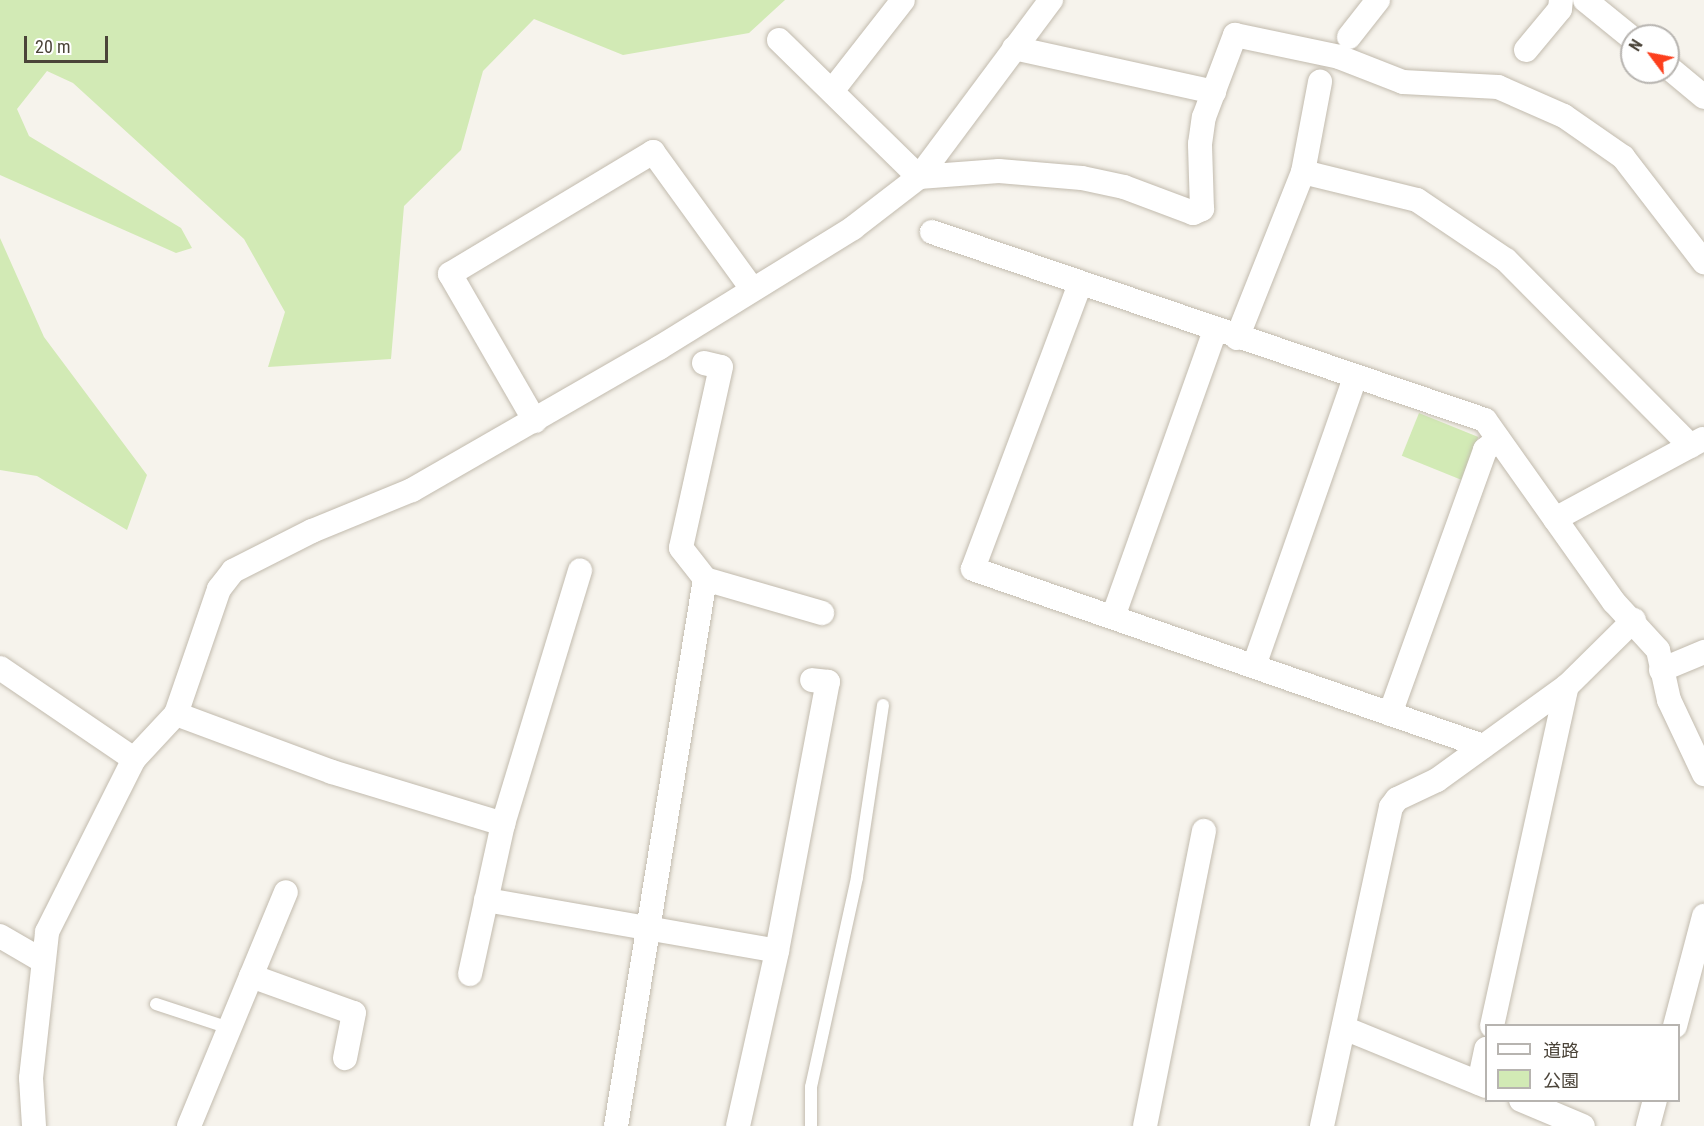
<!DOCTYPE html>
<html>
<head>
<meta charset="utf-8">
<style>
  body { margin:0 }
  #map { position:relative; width:1704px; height:1126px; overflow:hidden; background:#f6f3ec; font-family:"Roboto Condensed","Noto Sans JP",sans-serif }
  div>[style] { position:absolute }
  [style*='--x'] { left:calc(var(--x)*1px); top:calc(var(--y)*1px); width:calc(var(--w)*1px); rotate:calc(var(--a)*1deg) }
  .green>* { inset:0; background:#d2eab5; transform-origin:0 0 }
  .roads { filter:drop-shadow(0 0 2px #c2bbae) drop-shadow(0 0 2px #c2bbae) }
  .service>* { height:12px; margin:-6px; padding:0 6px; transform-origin:6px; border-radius:6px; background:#fff }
  .minor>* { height:24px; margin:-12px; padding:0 12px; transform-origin:12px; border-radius:12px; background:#fff }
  span { translate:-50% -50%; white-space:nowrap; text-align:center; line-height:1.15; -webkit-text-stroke:4.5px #fff; paint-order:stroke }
  .legend { position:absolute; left:1485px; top:1024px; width:195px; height:78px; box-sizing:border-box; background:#fff; border:2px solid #b7b4b0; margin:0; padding:8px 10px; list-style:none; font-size:18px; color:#4b4439 }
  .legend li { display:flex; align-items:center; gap:12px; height:30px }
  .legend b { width:30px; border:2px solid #b7b4b0 }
  .north { position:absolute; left:1620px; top:24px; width:60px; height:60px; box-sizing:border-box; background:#fff; border:2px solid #b7b4b0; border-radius:50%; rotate:302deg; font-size:16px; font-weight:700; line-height:24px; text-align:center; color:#4b4439 }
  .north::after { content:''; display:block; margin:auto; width:21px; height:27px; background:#fc3f1d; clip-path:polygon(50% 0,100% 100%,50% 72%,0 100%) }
  .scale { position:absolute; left:24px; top:36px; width:84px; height:27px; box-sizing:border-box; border:3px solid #4b4439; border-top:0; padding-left:8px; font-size:18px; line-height:21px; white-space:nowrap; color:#4b4439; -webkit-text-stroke:4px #fff; paint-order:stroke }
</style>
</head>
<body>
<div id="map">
  <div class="green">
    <div style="clip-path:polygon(0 0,785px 0,749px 33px,623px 55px,534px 19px,483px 71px,461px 150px,404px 206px,391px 359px,268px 367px,285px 312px,244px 239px,73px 83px,47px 71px,17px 109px,29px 136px,181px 228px,192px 248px,176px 253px,0 175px)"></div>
    <div style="clip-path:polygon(0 238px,44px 337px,147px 475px,127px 530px,37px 476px,0 470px)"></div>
    <div style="left:1419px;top:413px;width:64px;height:46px;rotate:22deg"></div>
  </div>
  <div class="roads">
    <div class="service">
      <div style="--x:156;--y:1004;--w:77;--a:18.2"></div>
      <div style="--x:811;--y:1126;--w:39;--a:-90"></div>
      <div style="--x:811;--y:1087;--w:215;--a:-77.6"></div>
      <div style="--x:857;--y:877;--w:174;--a:-81.4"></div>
    </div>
    <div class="minor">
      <div style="--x:1585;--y:0;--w:60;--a:39"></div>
      <div style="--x:1349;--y:37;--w:47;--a:-51.9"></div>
      <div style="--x:779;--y:40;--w:196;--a:44.4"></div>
      <div style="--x:919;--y:177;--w:80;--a:-4.3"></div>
      <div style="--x:999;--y:171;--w:83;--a:4.8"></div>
      <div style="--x:1082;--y:178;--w:43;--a:12.1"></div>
      <div style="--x:1124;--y:187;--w:74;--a:20.6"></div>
      <div style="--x:1193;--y:213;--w:10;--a:-24"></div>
      <div style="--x:1202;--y:209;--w:65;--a:-91.8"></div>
      <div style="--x:1200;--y:144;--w:27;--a:-82"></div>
      <div style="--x:1204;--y:117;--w:88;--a:-69.3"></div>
      <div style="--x:1235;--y:35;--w:106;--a:11.9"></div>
      <div style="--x:1339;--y:57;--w:69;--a:21.3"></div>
      <div style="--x:1403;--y:82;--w:95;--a:3"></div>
      <div style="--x:1498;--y:87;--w:72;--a:23.7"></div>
      <div style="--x:1564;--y:116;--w:72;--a:34.8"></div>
      <div style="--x:1623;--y:157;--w:133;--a:52.4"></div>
      <div style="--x:1014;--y:48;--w:205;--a:12.4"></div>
      <div style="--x:1526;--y:50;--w:53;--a:-50.3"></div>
      <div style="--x:1560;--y:9;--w:9;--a:-84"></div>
      <div style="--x:1668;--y:67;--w:47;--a:39.8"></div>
      <div style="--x:832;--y:91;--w:115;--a:-52"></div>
      <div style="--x:1303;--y:172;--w:117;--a:13.8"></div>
      <div style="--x:1417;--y:200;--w:107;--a:34"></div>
      <div style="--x:1506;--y:260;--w:262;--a:45.2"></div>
      <div style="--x:932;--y:232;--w:584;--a:18.78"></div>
      <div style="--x:1485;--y:420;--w:223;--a:54.7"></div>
      <div style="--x:1614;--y:602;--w:65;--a:47.5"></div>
      <div style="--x:1658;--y:650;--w:51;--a:77.6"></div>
      <div style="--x:1669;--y:700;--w:82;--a:64.7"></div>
      <div style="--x:1080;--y:284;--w:304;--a:110.6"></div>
      <div style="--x:973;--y:569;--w:540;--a:19.14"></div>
      <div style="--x:1237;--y:338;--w:179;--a:-68.3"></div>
      <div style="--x:1303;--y:172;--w:92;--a:-79.3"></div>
      <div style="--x:704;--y:363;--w:17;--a:13"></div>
      <div style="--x:721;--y:367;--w:185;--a:102.5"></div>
      <div style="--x:681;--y:548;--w:39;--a:52"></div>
      <div style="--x:705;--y:579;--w:122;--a:16.2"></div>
      <div style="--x:535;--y:421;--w:170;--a:-120"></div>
      <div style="--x:450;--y:274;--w:237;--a:-31"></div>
      <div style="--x:653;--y:152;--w:169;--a:54.1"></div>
      <div style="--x:1555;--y:519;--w:168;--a:-28.4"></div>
      <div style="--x:1113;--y:617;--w:305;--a:-70.4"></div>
      <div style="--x:1254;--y:666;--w:306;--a:-70.7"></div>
      <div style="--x:0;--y:668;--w:162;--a:34.2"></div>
      <div style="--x:1661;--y:670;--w:47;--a:-22.7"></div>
      <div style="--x:176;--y:714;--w:166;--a:20.4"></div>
      <div style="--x:332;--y:772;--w:179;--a:16.9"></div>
      <div style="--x:1390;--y:714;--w:281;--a:-70.2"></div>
      <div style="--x:1485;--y:450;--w:17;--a:-40"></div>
      <div style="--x:486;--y:900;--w:295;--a:9.9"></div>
      <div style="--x:0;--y:936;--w:48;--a:30.3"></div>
      <div style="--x:470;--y:974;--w:154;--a:-77.6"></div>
      <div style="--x:503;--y:824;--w:265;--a:-73.1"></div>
      <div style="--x:251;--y:976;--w:109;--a:19.8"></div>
      <div style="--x:354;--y:1013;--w:46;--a:101.3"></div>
      <div style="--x:1492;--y:1026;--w:348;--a:-77.6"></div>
      <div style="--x:1675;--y:1026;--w:114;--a:-75.2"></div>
      <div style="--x:1344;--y:1028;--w:153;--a:22.2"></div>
      <div style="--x:1479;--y:1083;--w:35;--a:-78"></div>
      <div style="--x:1521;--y:1100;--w:67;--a:22.8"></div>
      <div style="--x:34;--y:1126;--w:48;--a:-93.6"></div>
      <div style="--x:31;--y:1078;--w:147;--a:-83.7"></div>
      <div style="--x:47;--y:932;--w:194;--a:-63.3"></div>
      <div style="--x:134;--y:759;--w:62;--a:-47"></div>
      <div style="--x:176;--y:714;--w:132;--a:-71"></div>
      <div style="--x:219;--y:589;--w:23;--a:-52"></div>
      <div style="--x:233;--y:571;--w:89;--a:-26.9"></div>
      <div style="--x:312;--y:531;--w:108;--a:-22.3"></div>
      <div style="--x:412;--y:490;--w:285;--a:-29.9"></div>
      <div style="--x:659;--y:348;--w:228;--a:-31.7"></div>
      <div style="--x:853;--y:228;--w:83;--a:-37.7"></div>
      <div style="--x:919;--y:177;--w:221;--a:-53.3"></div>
      <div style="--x:189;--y:1126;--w:253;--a:-67.5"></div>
      <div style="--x:616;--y:1126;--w:554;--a:-80.76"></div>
      <div style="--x:738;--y:1126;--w:179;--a:-77.4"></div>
      <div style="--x:777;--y:951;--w:274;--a:-79.3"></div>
      <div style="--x:828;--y:682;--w:16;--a:-173"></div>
      <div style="--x:1145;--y:1126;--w:301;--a:-78.7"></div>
      <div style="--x:1322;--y:1126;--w:326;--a:-77.8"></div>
      <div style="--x:1391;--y:807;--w:10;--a:-53"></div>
      <div style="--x:1397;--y:799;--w:44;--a:-25.4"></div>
      <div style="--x:1437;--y:780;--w:160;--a:-35.9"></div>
      <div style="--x:1567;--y:686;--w:94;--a:-44.6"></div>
      <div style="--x:1648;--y:1126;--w:27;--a:-75"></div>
    </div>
  </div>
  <ul class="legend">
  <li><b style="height:8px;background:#fff"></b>道路</li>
  <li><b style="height:16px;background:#d2eab5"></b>公園</li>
  </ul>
  <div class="north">N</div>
  <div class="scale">20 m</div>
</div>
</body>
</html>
